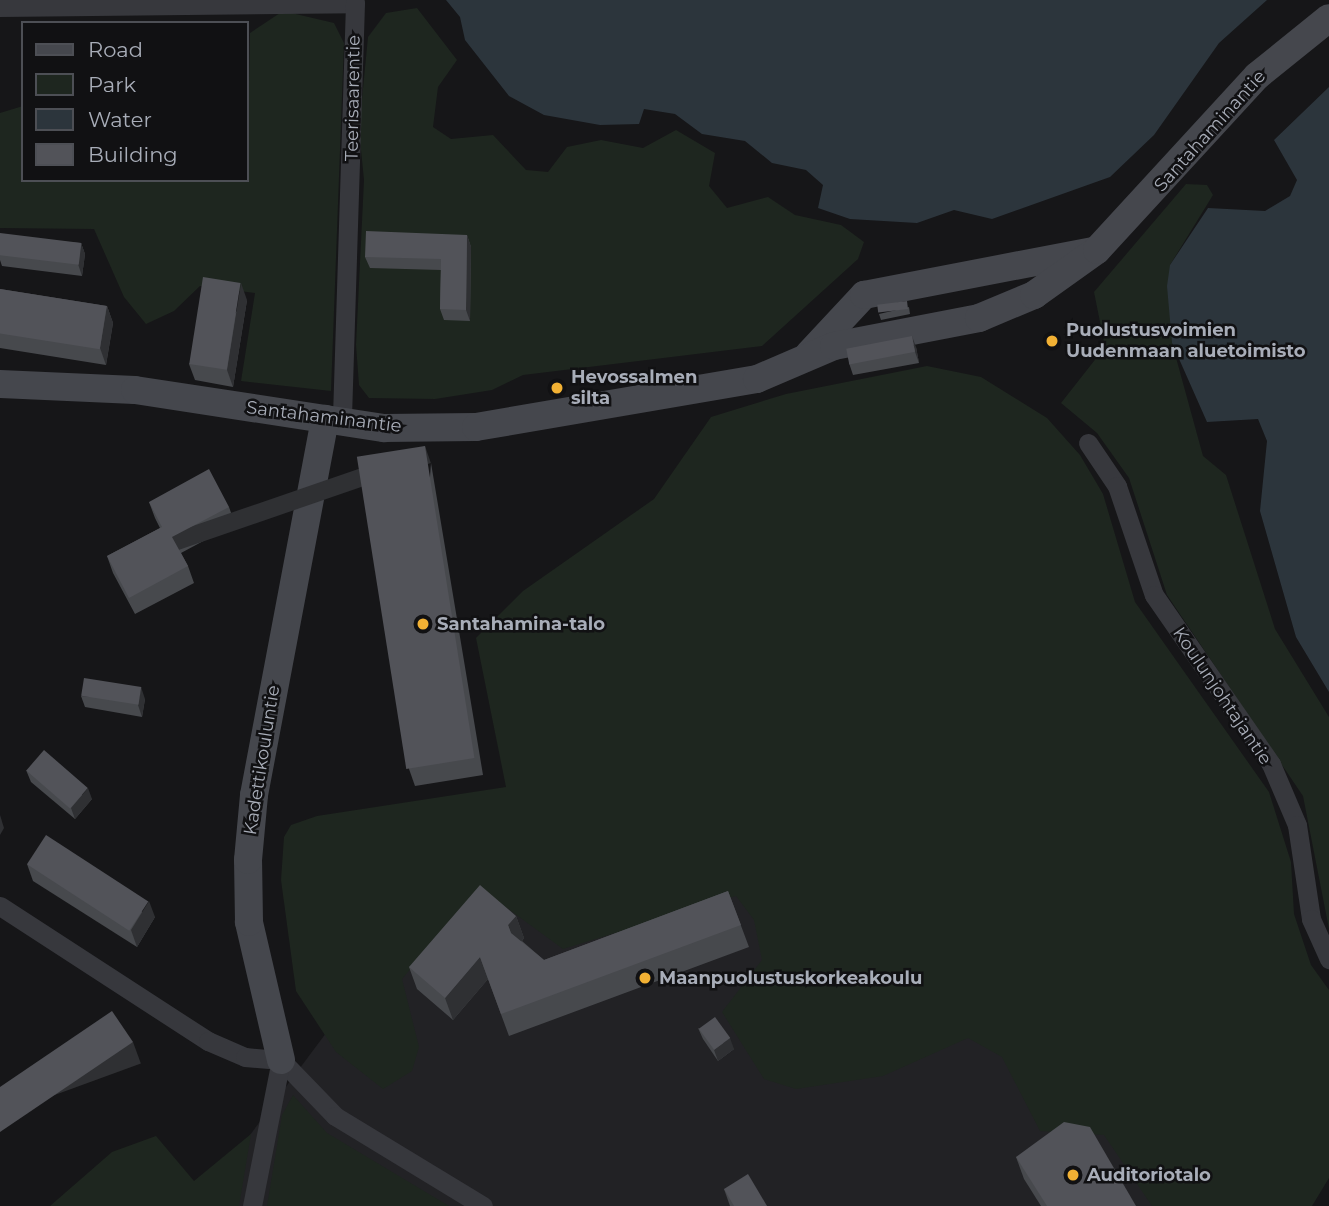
<!DOCTYPE html>
<html>
<head>
<meta charset="utf-8">
<style>
  body { margin:0 }
  #map { position:relative; width:1329px; height:1206px; overflow:hidden; background:#161618; font-family:Montserrat,sans-serif }
  div>[style] { position:absolute }
  [style*='--x'] { left:calc(var(--x)*1px); top:calc(var(--y)*1px); width:calc(var(--w)*1px); rotate:calc(var(--a)*1deg) }
  .built>* { inset:0; background:#222225 }
  .green>* { inset:0; background:#1e261f }
  .water>* { inset:0; background:#2c353c }
  .street>* { height:19px; margin:-9.5px; padding:0 9.5px; transform-origin:9.5px; border-radius:9.5px; background:#37383d }
  .secondary>* { height:28px; margin:-14px; padding:0 14px; transform-origin:14px; border-radius:14px; background:#45474d }
  .wall>* { inset:0; background:#47494d }
  .shaded-wall>* { inset:0; background:#2f3033; transform-origin:0 0 }
  .building>* { inset:0; background:#525359; transform-origin:0 0 }
  .dots>* { width:19px; height:19px; translate:-50% -50%; box-sizing:border-box; border:4px solid #111113; border-radius:50% }
  span { translate:-50% -50%; white-space:nowrap; text-align:center; line-height:1.15; -webkit-text-stroke:5px #111113; paint-order:stroke }
  .street-label { font-size:18px; color:#a8adb8 }
  .poi-label { font-size:18px; color:#a8adb8; font-weight:700 }
  .left { translate:0 -50%; text-align:left }
  .legend { position:absolute; left:21px; top:21px; width:228px; height:161px; box-sizing:border-box; background:#111113; border:2px solid #4d4f55; margin:0; padding:9px 12px; list-style:none; font-size:21px; color:#a8adb8 }
  .legend li { display:flex; align-items:center; gap:14px; height:35px }
  .legend b { width:35px; border:2px solid #4d4f55 }
</style>
</head>
<body>
<div id="map">
  <div class="built">
    <div style="clip-path:polygon(732px 874px,1112px 1082px,1193px 1206px,197px 1206px,444px 875px)"></div>
  </div>
  <div class="green">
    <div style="clip-path:polygon(417px 8px,457px 60px,438px 87px,433px 127px,451px 139px,493px 135px,526px 170px,548px 172px,567px 147px,601px 140px,643px 148px,676px 130px,715px 153px,709px 186px,727px 208px,768px 197px,795px 215px,841px 225px,864px 242px,858px 259px,762px 346px,523px 375px,492px 390px,435px 399px,369px 398px,359px 385px,356px 345px,364px 180px,359px 130px,368px 37px,386px 13px)"></div>
    <div style="clip-path:polygon(283px 11px,334px 23px,344px 43px,331px 391px,241px 381px,255px 293px,200px 286px,174px 311px,146px 324px,124px 297px,94px 229px,0 228px,0 113px,23px 106px,23px 180px,247px 180px,250px 33px)"></div>
    <div style="clip-path:polygon(1186px 184px,1207px 185px,1213px 195px,1170px 265px,1172px 343px,1203px 456px,1226px 475px,1275px 629px,1329px 717px,1329px 929px,1303px 796px,1167px 595px,1129px 478px,1097px 433px,1061px 403px,1105px 347px,1094px 292px)"></div>
    <div style="clip-path:polygon(927px 366px,981px 377px,1047px 418px,1080px 455px,1103px 494px,1135px 602px,1269px 792px,1291px 862px,1294px 914px,1311px 965px,1329px 990px,1329px 1178px,1312px 1206px,1152px 1206px,1104px 1135px,1040px 1131px,1002px 1057px,968px 1038px,883px 1076px,796px 1089px,764px 1079px,722px 1012px,762px 960px,754px 920px,736px 896px,563px 949px,492px 897px,470px 898px,402px 979px,419px 1047px,412px 1071px,383px 1089px,336px 1052px,296px 991px,281px 880px,284px 837px,291px 825px,317px 816px,506px 787px,476px 638px,523px 591px,654px 499px,711px 417px,786px 394px)"></div>
    <div style="clip-path:polygon(293px 1095px,327px 1133px,449px 1206px,267px 1206px,282px 1115px)"></div>
    <div style="clip-path:polygon(251px 1134px,239px 1206px,50px 1206px,112px 1152px,156px 1136px,194px 1181px)"></div>
  </div>
  <div class="water">
    <div style="clip-path:polygon(446px 0,1267px 0,1219px 43px,1154px 135px,1110px 177px,992px 219px,954px 210px,917px 223px,850px 219px,818px 208px,823px 185px,806px 170px,772px 163px,745px 141px,702px 134px,675px 114px,644px 109px,639px 124px,600px 125px,544px 115px,509px 96px,465px 40px,460px 17px)"></div>
    <div style="clip-path:polygon(1329px 87px,1329px 692px,1296px 637px,1260px 511px,1267px 441px,1258px 419px,1207px 422px,1172px 343px,1167px 286px,1170px 265px,1208px 208px,1265px 211px,1290px 196px,1297px 180px,1274px 140px)"></div>
  </div>
  <div class="street">
    <div style="--x:0;--y:7;--w:355;--a:-0.6"></div>
    <div style="--x:355;--y:3;--w:418;--a:91.8"></div>
    <div style="--x:1088;--y:443;--w:52;--a:56"></div>
    <div style="--x:1117;--y:486;--w:115;--a:71.3"></div>
    <div style="--x:1154;--y:595;--w:206;--a:55.3"></div>
    <div style="--x:1271;--y:764;--w:66;--a:66.9"></div>
    <div style="--x:1297;--y:825;--w:95;--a:81.5"></div>
    <div style="--x:1311;--y:919;--w:44;--a:65.8"></div>
    <div style="--x:0;--y:906;--w:248;--a:33"></div>
    <div style="--x:208;--y:1041;--w:40;--a:23.4"></div>
    <div style="--x:245;--y:1057;--w:36;--a:5"></div>
    <div style="--x:281;--y:1060;--w:78;--a:46"></div>
    <div style="--x:335;--y:1116;--w:173;--a:31.3"></div>
    <div style="--x:252;--y:1206;--w:149;--a:-78.8"></div>
  </div>
  <div class="secondary">
    <div style="--x:809;--y:354;--w:81;--a:-47"></div>
    <div style="--x:864;--y:295;--w:232;--a:-10.9"></div>
    <div style="--x:0;--y:384;--w:135;--a:2.5"></div>
    <div style="--x:135;--y:390;--w:252;--a:8.7"></div>
    <div style="--x:384;--y:428;--w:92;--a:-0.6"></div>
    <div style="--x:476;--y:427;--w:285;--a:-9.7"></div>
    <div style="--x:757;--y:379;--w:84;--a:-23.2"></div>
    <div style="--x:834;--y:346;--w:148;--a:-10.9"></div>
    <div style="--x:979;--y:318;--w:60;--a:-22.7"></div>
    <div style="--x:1034;--y:295;--w:77;--a:-35.5"></div>
    <div style="--x:1097;--y:250;--w:236;--a:-47.4"></div>
    <div style="--x:1257;--y:76;--w:92;--a:-38.9"></div>
    <div style="--x:281;--y:1060;--w:142;--a:-103.1"></div>
    <div style="--x:249;--y:922;--w:62;--a:-90.9"></div>
    <div style="--x:248;--y:860;--w:65;--a:-84.7"></div>
    <div style="--x:254;--y:795;--w:383;--a:-79.3"></div>
  </div>
  <div class="wall">
    <div style="clip-path:polygon(467px 235px,471px 247px,470px 321px,444px 320px,440px 309px,441px 270px,370px 268px,365px 257px)"></div>
    <div style="clip-path:polygon(0 237px,81px 243px,85px 254px,82px 276px,2px 266px,0 260px)"></div>
    <div style="clip-path:polygon(0 289px,107px 306px,113px 323px,106px 365px,0 348px)"></div>
    <div style="clip-path:polygon(247px 300px,233px 387px,195px 380px,189px 364px)"></div>
    <div style="clip-path:polygon(909px 307px,910px 314px,881px 320px,879px 314px)"></div>
    <div style="clip-path:polygon(916px 347px,919px 363px,853px 375px,849px 363px)"></div>
    <div style="clip-path:polygon(431px 463px,483px 775px,415px 786px,409px 769px)"></div>
    <div style="clip-path:polygon(149px 502px,229px 507px,235px 524px,181px 553px,188px 566px,194px 583px,135px 614px,113px 573px,107px 556px,160px 528px,155px 518px)"></div>
    <div style="clip-path:polygon(81px 696px,145px 699px,142px 717px,85px 707px)"></div>
    <div style="clip-path:polygon(26px 770px,92px 799px,75px 819px,31px 782px)"></div>
    <div style="clip-path:polygon(27px 864px,155px 917px,137px 947px,33px 881px)"></div>
    <div style="clip-path:polygon(728px 891px,749px 947px,509px 1036px,488px 979px,453px 1020px,417px 989px,409px 967px,516px 916px,524px 938px,522px 941px,544px 960px)"></div>
    <div style="clip-path:polygon(698px 1028px,734px 1049px,718px 1061px,703px 1039px)"></div>
    <div style="clip-path:polygon(1016px 1157px,1136px 1206px,1041px 1206px,1024px 1179px)"></div>
    <div style="clip-path:polygon(724px 1189px,767px 1206px,730px 1206px)"></div>
  </div>
  <div class="shaded-wall">
    <div style="clip-path:polygon(467px 235px,471px 247px,470px 321px,466px 310px)"></div>
    <div style="clip-path:polygon(81px 243px,85px 254px,82px 276px,78px 264px)"></div>
    <div style="clip-path:polygon(241px 283px,247px 300px,233px 387px,227px 370px)"></div>
    <div style="clip-path:polygon(107px 306px,113px 323px,106px 365px,100px 348px)"></div>
    <div style="clip-path:polygon(912px 336px,916px 347px,919px 363px,915px 352px)"></div>
    <div style="left:425px;top:446px;width:18px;height:316px;rotate:71deg"></div>
    <div style="clip-path:polygon(141px 687px,145px 699px,142px 717px,138px 705px)"></div>
    <div style="clip-path:polygon(88px 788px,92px 799px,75px 819px,71px 808px)"></div>
    <div style="clip-path:polygon(0 815px,4px 828px,0 835px)"></div>
    <div style="clip-path:polygon(149px 901px,155px 917px,137px 947px,131px 930px)"></div>
    <div style="clip-path:polygon(516px 916px,524px 938px,516px 948px,508px 925px)"></div>
    <div style="clip-path:polygon(480px 957px,488px 979px,453px 1020px,445px 998px)"></div>
    <div style="clip-path:polygon(730px 1038px,734px 1049px,718px 1061px,714px 1050px)"></div>
    <div style="left:133px;top:1042px;width:23px;height:161px;rotate:70deg"></div>
  </div>
  <div class="building">
    <div style="clip-path:polygon(366px 231px,467px 235px,466px 310px,440px 309px,441px 259px,365px 257px)"></div>
    <div style="left:0;top:233px;width:82px;height:22px;rotate:7deg"></div>
    <div style="left:203px;top:277px;width:38px;height:88px;rotate:9deg"></div>
    <div style="left:0;top:289px;width:108px;height:44px;rotate:9deg"></div>
    <div style="left:907px;top:301px;width:8px;height:30px;rotate:83deg"></div>
    <div style="left:912px;top:336px;width:16px;height:67px;rotate:79deg"></div>
    <div style="left:425px;top:446px;width:316px;height:69px;rotate:81deg"></div>
    <div style="clip-path:polygon(209px 469px,229px 507px,172px 537px,188px 566px,129px 598px,107px 556px,162px 527px,149px 502px)"></div>
    <div style="left:84px;top:678px;width:58px;height:18px;rotate:9deg"></div>
    <div style="left:44px;top:750px;width:58px;height:27px;rotate:41deg"></div>
    <div style="left:46px;top:835px;width:122px;height:35px;rotate:33deg"></div>
    <div style="clip-path:polygon(480px 885px,516px 916px,508px 925px,511px 933px,544px 960px,728px 891px,741px 925px,501px 1014px,480px 957px,445px 998px,409px 967px)"></div>
    <div style="clip-path:polygon(112px 1011px,133px 1042px,0 1132px,0 1087px)"></div>
    <div style="left:715px;top:1017px;width:26px;height:20px;rotate:54deg"></div>
    <div style="clip-path:polygon(1064px 1122px,1090px 1127px,1136px 1206px,1047px 1206px,1016px 1157px)"></div>
    <div style="clip-path:polygon(748px 1174px,767px 1206px,734px 1206px,724px 1189px)"></div>
  </div>
  <div class="dots">
    <div style="left:1052px;top:341px;background:#f2b134"></div>
    <div style="left:557px;top:388px;background:#f2b134"></div>
    <div style="left:423px;top:624px;background:#f2b134"></div>
    <div style="left:645px;top:978px;background:#f2b134"></div>
    <div style="left:1073px;top:1175px;background:#f2b134"></div>
  </div>
  <div class="street-label">
    <span style="left:353px;top:98px;rotate:-89deg">Teerisaarentie</span>
    <span style="left:1210px;top:131px;rotate:-48deg">Santahaminantie</span>
    <span style="left:324px;top:417px;rotate:7deg">Santahaminantie</span>
    <span style="left:1222px;top:696px;rotate:56deg">Koulunjohtajantie</span>
    <span style="left:262px;top:760px;rotate:-81deg">Kadettikouluntie</span>
  </div>
  <div class="poi-label">
    <span class="left" style="left:1066px;top:341px">Puolustusvoimien<br>Uudenmaan aluetoimisto</span>
    <span class="left" style="left:571px;top:388px">Hevossalmen<br>silta</span>
    <span class="left" style="left:437px;top:624px">Santahamina-talo</span>
    <span class="left" style="left:659px;top:978px">Maanpuolustuskorkeakoulu</span>
    <span class="left" style="left:1087px;top:1175px">Auditoriotalo</span>
  </div>
  <ul class="legend">
  <li><b style="height:9px;background:#45474d"></b>Road</li>
  <li><b style="height:19px;background:#1e261f"></b>Park</li>
  <li><b style="height:19px;background:#2c353c"></b>Water</li>
  <li><b style="height:19px;background:#525359"></b>Building</li>
  </ul>
</div>
</body>
</html>
